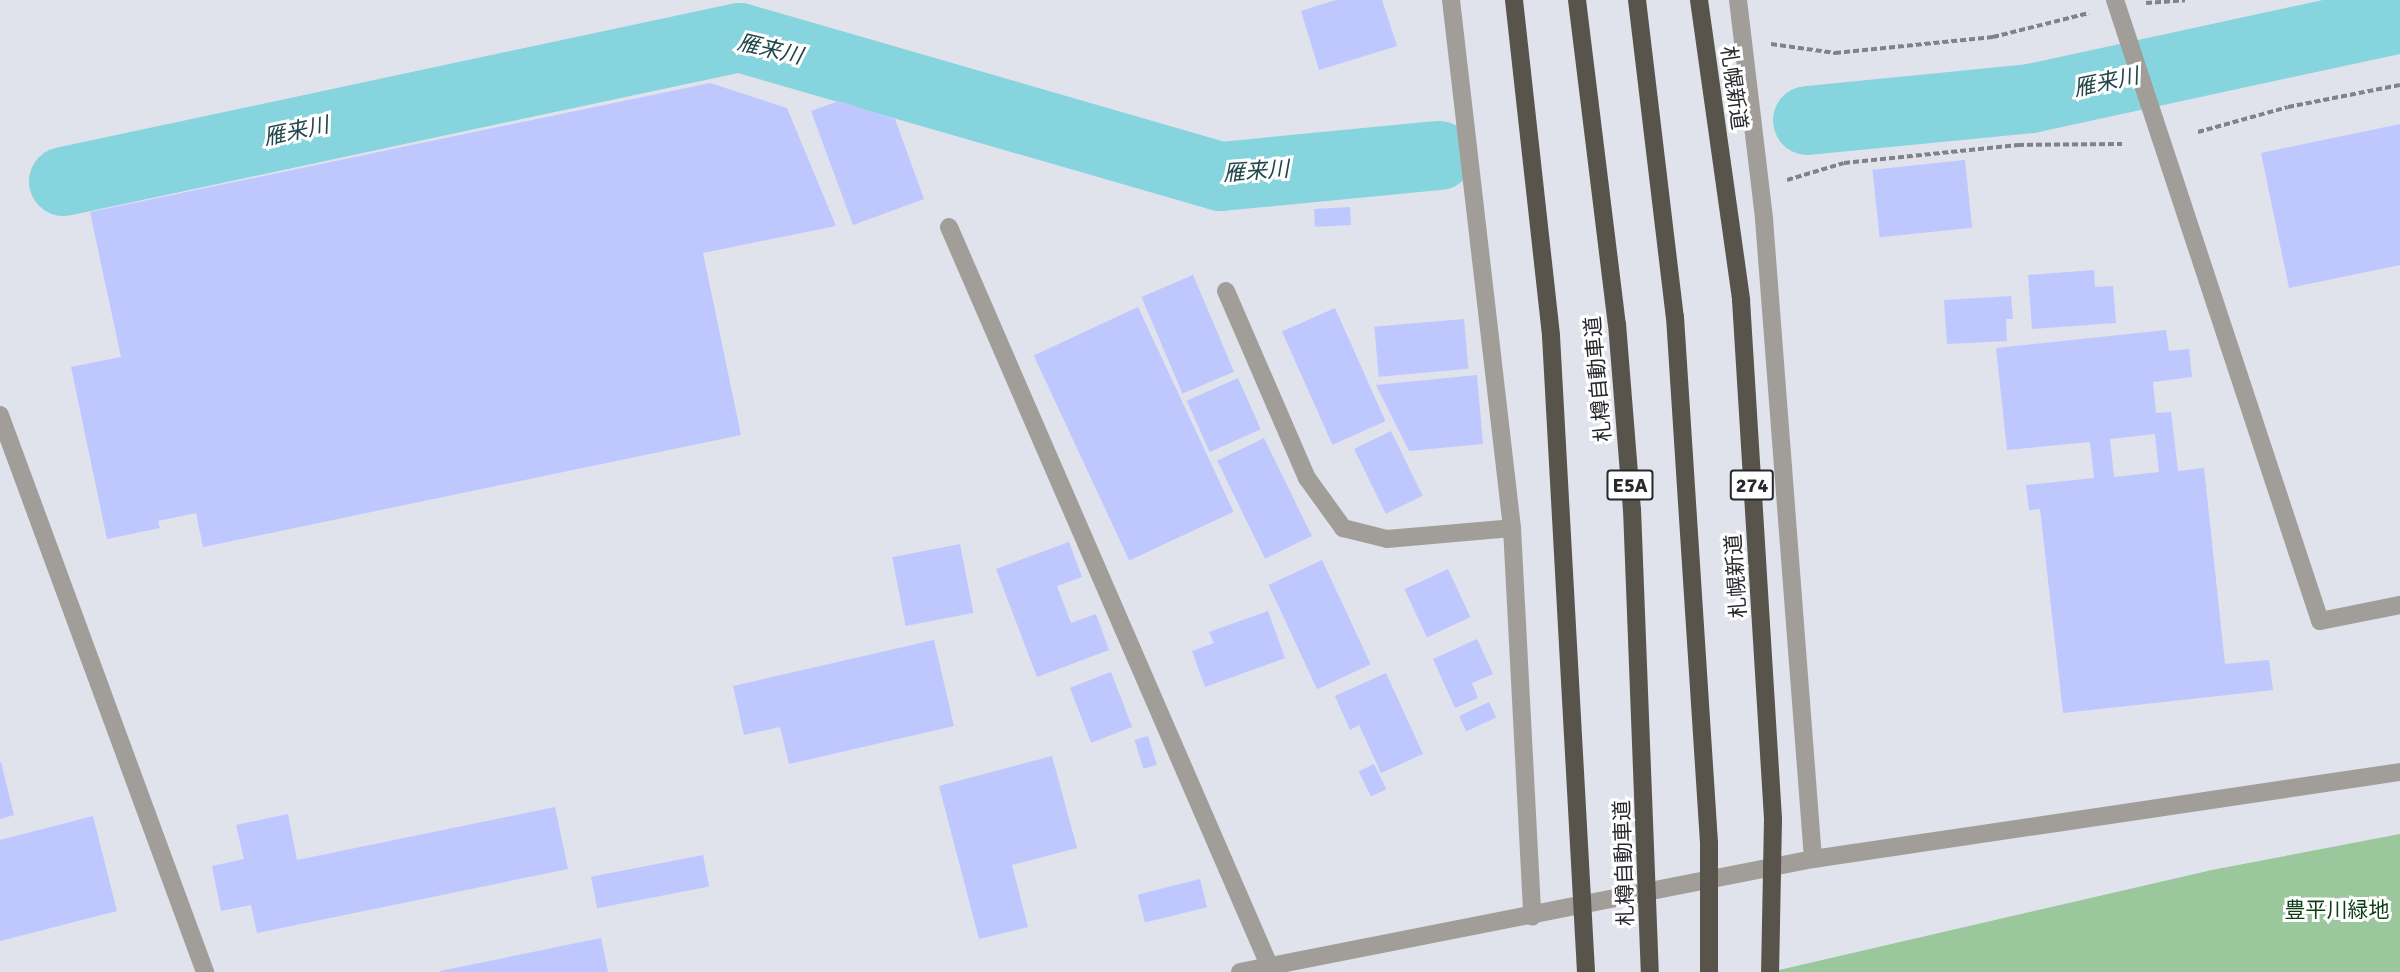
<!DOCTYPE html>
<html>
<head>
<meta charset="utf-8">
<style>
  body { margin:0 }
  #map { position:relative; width:2400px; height:972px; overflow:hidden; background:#e0e2ec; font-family:Signika,"Noto Sans JP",sans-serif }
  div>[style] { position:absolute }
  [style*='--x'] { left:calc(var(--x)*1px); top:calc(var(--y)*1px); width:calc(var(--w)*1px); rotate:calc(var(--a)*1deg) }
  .green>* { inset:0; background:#9ac79b }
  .river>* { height:69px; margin:-34.5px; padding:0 34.5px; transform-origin:34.5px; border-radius:34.5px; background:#86d4de }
  .building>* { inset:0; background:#bfc7ff; transform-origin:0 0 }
  .path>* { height:4px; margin-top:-2px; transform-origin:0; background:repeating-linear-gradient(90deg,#818289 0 6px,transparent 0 9px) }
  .minor>* { height:18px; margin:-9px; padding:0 9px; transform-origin:9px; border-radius:9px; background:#a19e9a }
  .highway-bridge>* { height:18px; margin:-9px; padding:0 9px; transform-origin:9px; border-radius:9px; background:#58534b }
  span { translate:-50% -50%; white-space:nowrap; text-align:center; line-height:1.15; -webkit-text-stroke:6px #fff; paint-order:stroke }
  .shield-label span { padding:2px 4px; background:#fff; border:2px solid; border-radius:4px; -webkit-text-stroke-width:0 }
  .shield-label { font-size:20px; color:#27282c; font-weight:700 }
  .street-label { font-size:21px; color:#27282c }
  .park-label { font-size:21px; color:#0e3e15 }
  .water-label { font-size:22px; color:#21464b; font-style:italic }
</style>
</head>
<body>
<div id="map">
  <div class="green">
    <div style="clip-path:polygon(2400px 834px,2400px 972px,1770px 972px,2212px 870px)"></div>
  </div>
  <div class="river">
    <div style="--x:1807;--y:120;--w:224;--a:-5.6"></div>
    <div style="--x:2030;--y:98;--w:379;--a:-12.2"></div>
    <div style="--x:63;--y:181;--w:691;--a:-12.03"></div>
    <div style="--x:739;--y:37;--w:501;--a:16.12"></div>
    <div style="--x:1220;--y:176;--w:220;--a:-5.5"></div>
  </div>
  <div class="building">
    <div style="clip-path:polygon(1336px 0,1382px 0,1397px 46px,1319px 70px,1301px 11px)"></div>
    <div style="clip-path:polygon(710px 83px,787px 108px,836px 226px,703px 253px,741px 435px,203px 547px,196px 513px,158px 521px,160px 528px,107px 539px,71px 367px,121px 357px,90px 212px)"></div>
    <div style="clip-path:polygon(839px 101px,895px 119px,924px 199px,853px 225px,811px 111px)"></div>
    <div style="clip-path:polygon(2400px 124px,2400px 265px,2289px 288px,2261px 153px)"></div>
    <div style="left:1965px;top:160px;width:68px;height:93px;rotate:84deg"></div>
    <div style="left:1350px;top:207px;width:18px;height:36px;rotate:87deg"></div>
    <div style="clip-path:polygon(2094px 270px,2095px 287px,2113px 286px,2116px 323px,2032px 329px,2028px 275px)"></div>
    <div style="left:1193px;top:275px;width:105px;height:56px;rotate:67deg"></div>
    <div style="clip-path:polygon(2011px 296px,2013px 319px,2006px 319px,2007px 341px,1947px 344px,1944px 300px)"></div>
    <div style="left:1138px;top:307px;width:226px;height:115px;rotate:65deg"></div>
    <div style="left:1335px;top:308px;width:124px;height:58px;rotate:66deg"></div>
    <div style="left:1464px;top:319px;width:50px;height:90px;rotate:85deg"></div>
    <div style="clip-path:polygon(evenodd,2166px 330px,2169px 351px,2189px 349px,2192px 377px,2153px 382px,2156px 413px,2171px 412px,2178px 471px,2204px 468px,2225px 664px,2269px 660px,2273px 690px,2063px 713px,2040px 509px,2029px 510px,2026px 485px,2094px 478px,2090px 442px,2007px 450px,1996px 348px,2166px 330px,2155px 434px,2159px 472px,2114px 477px,2110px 439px,2155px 434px)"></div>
    <div style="clip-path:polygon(1477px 375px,1483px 444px,1409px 451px,1376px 385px)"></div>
    <div style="left:1238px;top:378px;width:56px;height:56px;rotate:66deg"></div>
    <div style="left:1391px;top:431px;width:72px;height:41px;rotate:64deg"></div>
    <div style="left:1264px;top:438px;width:109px;height:52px;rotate:64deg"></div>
    <div style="clip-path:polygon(1069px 542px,1082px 577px,1057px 586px,1071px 623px,1096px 614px,1109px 650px,1037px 677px,996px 569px)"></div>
    <div style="left:960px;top:544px;width:70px;height:69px;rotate:79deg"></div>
    <div style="left:1322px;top:560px;width:115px;height:59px;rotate:65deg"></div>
    <div style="left:1448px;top:569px;width:53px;height:48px;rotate:65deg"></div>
    <div style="clip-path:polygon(1268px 611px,1285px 658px,1205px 687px,1192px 651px,1214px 643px,1209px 632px)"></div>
    <div style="clip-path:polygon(1477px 639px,1493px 674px,1472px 683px,1478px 698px,1455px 708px,1433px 659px)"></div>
    <div style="clip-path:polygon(934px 640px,954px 726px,789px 764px,780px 727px,744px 735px,733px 686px)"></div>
    <div style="left:1111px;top:672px;width:59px;height:44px;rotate:69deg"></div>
    <div style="clip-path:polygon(1386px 673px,1423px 754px,1381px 773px,1359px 725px,1350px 730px,1335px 696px)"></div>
    <div style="left:1489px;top:702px;width:17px;height:33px;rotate:65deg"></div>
    <div style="left:1148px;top:736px;width:30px;height:14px;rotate:73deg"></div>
    <div style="clip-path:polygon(1052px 756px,1077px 848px,1012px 865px,1028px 927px,979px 939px,939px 786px)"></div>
    <div style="clip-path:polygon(1px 762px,14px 815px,0 819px,0 763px)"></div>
    <div style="left:1374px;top:764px;width:28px;height:17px;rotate:64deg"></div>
    <div style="clip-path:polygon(555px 807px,568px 869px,257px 933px,251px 905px,221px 911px,212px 866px,244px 859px,236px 825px,288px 814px,297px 860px)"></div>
    <div style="clip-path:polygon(93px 816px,117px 911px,0 941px,0 840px)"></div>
    <div style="left:703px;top:855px;width:32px;height:114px;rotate:79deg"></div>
    <div style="left:1200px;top:879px;width:29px;height:64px;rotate:76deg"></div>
    <div style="clip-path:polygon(601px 938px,608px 972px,441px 972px,440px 971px)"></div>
  </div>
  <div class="path">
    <div style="--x:2146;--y:3;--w:39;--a:-4"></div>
    <div style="--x:1771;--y:44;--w:65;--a:8"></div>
    <div style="--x:1835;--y:53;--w:159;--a:-5.8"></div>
    <div style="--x:1993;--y:37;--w:99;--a:-14"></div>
    <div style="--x:2198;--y:132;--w:93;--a:-15.5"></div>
    <div style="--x:2288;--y:107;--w:114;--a:-11.1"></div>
    <div style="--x:1787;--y:180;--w:59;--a:-16.6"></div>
    <div style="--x:1844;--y:163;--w:175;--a:-5.9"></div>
    <div style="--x:2018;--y:145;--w:104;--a:-0.6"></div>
  </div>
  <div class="minor">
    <div style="--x:1451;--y:0;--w:532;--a:83.41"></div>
    <div style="--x:1512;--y:528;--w:389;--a:87"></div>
    <div style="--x:1738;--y:0;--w:221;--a:83.2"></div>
    <div style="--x:1764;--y:219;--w:642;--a:85.62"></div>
    <div style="--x:2115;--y:0;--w:654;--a:71.73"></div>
    <div style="--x:2320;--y:621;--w:82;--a:-11.3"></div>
    <div style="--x:949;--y:227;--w:804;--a:66.56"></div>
    <div style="--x:1226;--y:291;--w:204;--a:66.6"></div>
    <div style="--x:1307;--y:478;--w:62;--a:54.2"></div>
    <div style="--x:1343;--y:528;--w:45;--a:14"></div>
    <div style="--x:1387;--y:539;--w:125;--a:-5"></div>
    <div style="--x:0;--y:415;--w:594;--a:69.79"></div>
    <div style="--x:1240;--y:972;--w:584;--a:-11.16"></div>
    <div style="--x:1813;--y:859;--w:593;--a:-8.43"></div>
  </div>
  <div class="highway-bridge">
    <div style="--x:1514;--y:0;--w:338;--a:83.7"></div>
    <div style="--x:1551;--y:336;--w:637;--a:86.85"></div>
    <div style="--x:1577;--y:0;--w:326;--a:83"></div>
    <div style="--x:1617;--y:324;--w:186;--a:85.4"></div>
    <div style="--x:1632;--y:509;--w:463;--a:87.8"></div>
    <div style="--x:1637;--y:0;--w:319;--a:83.2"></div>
    <div style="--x:1675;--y:317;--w:527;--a:86.3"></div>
    <div style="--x:1709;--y:843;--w:129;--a:90"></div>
    <div style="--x:1699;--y:0;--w:303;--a:82"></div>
    <div style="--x:1741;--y:300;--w:520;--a:86.47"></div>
    <div style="--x:1773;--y:819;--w:153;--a:91.1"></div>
  </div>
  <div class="shield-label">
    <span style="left:1630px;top:485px">E5A</span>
    <span style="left:1752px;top:485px">274</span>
  </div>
  <div class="street-label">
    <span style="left:1734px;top:88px;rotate:82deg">札幌新道</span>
    <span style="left:1598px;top:379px;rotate:-95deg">札樽自動車道</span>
    <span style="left:1736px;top:576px;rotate:-94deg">札幌新道</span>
    <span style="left:1624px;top:863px;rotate:-92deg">札樽自動車道</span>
  </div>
  <div class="park-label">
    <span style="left:2337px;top:910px">豊平川緑地</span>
  </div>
  <div class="water-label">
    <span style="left:770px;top:49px;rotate:13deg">雁来川</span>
    <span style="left:2106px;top:82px;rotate:-12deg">雁来川</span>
    <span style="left:296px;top:131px;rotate:-12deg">雁来川</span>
    <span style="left:1256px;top:171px;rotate:-4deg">雁来川</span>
  </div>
</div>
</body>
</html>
